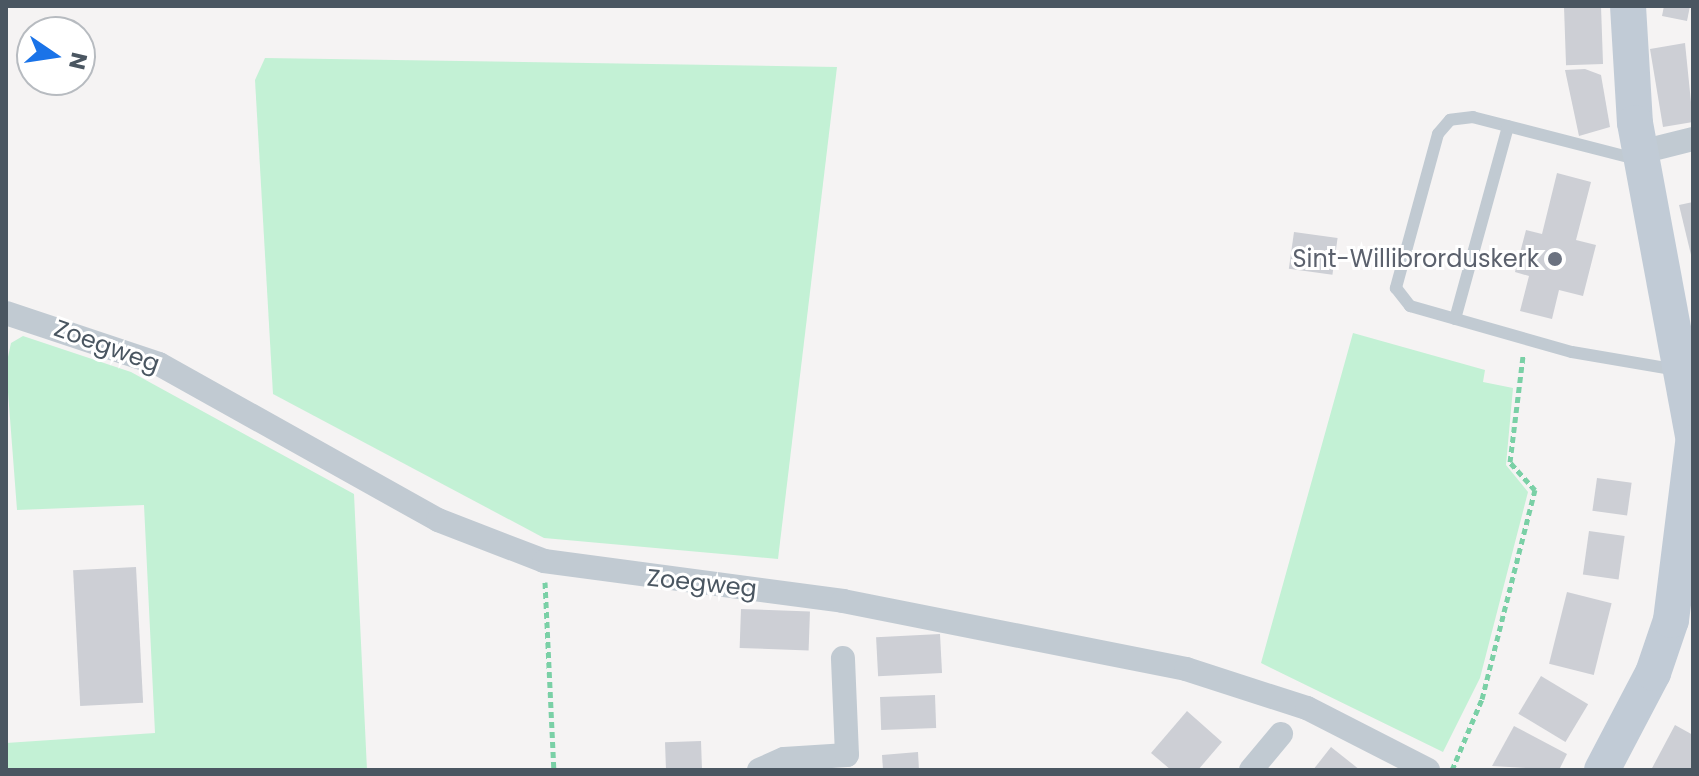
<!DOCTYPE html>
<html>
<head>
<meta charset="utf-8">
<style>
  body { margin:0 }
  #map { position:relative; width:1699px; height:776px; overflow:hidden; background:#f5f3f3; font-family:Poppins,sans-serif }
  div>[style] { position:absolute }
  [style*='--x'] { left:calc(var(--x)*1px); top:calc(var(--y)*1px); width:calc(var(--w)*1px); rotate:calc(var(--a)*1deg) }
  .green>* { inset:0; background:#c3f1d5 }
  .building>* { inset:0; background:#cdcfd5; transform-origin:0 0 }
  .path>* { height:5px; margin-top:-2.5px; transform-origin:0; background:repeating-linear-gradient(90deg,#7ad0a6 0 6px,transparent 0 10px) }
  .lane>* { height:12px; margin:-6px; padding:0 6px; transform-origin:6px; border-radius:6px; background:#c1cad2 }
  .street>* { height:24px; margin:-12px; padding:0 12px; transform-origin:12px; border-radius:12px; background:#c1cad2 }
  .secondary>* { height:36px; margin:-18px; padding:0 18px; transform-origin:18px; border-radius:18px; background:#c1cbd6 }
  .dots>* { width:22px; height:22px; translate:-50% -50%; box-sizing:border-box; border:4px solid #fff; border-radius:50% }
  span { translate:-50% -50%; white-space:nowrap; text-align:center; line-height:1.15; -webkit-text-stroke:6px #fff; paint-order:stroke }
  .worship-label { font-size:24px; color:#5b616d }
  .right { translate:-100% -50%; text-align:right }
  .street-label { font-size:24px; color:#4a5661 }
  .frame { position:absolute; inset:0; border:8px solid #4a5661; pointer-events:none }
  .north { position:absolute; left:16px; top:16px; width:80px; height:80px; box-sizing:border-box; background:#fff; border:2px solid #b7bbc0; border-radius:50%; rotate:103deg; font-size:22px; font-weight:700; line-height:32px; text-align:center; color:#4a5661 }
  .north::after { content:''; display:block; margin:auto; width:28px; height:36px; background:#1a73e8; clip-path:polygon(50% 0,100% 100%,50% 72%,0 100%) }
</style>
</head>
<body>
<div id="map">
  <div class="green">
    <div style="clip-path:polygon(265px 58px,837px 67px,778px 559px,544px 538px,273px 394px,255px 80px)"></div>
    <div style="clip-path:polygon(1353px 333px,1485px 370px,1483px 382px,1513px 388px,1506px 465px,1528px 492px,1480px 678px,1443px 752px,1261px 663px)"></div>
    <div style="clip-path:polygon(23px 336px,131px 372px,354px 494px,367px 770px,6px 770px,6px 743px,155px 733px,144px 505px,17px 510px,6px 366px,11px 343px)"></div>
  </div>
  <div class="building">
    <div style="left:1601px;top:6px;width:58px;height:37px;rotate:88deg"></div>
    <div style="clip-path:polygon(1664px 6px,1690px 6px,1687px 21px,1662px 16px)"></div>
    <div style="clip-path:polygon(1685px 43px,1693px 122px,1663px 127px,1650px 49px)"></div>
    <div style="clip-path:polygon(1585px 69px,1601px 75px,1610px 127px,1579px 136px,1565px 70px)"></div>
    <div style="clip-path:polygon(1557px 173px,1591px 182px,1576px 240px,1596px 245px,1583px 296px,1559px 290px,1552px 319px,1520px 311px,1529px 276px,1515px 272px,1526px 230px,1542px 234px)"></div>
    <div style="clip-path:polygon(1693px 202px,1693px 259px,1692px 259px,1679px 205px)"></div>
    <div style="left:1294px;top:232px;width:44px;height:37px;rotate:8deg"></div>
    <div style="left:1597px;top:478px;width:35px;height:33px;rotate:8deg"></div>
    <div style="left:1589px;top:531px;width:36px;height:44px;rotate:8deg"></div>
    <div style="left:136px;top:567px;width:136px;height:63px;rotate:87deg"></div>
    <div style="left:1567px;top:592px;width:46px;height:74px;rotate:14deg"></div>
    <div style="left:741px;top:609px;width:69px;height:39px;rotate:2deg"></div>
    <div style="left:940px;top:634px;width:39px;height:64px;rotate:87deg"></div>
    <div style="left:1541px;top:676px;width:55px;height:44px;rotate:31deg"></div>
    <div style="left:935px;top:695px;width:33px;height:55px;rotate:88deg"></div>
    <div style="clip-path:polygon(1187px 711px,1222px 742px,1198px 770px,1171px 770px,1151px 753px)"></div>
    <div style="clip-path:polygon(1675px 725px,1693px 735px,1693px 769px,1651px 770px)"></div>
    <div style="clip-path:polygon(1514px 726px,1567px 754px,1559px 770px,1492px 766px)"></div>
    <div style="left:701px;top:741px;width:29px;height:36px;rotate:88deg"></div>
    <div style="clip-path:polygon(1331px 747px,1360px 770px,1313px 770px)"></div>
    <div style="clip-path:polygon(918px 752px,919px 770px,883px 770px,882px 755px)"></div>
  </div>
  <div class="path">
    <div style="--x:545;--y:582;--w:188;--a:87.3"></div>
    <div style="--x:1452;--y:770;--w:77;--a:-67.1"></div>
    <div style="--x:1482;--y:699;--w:216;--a:-75.8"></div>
    <div style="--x:1535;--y:490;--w:38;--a:-132"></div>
    <div style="--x:1510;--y:462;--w:107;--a:-83"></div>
  </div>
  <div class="lane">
    <div style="--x:1636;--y:159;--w:168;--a:-165.6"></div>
    <div style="--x:1473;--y:117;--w:23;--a:173"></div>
    <div style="--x:1450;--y:120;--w:18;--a:131"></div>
    <div style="--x:1438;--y:134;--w:160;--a:105.3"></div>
    <div style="--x:1396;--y:288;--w:23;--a:52"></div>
    <div style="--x:1410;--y:306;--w:168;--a:15.9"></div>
    <div style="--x:1572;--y:352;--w:107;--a:9.7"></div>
    <div style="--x:1455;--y:319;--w:200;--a:-74.6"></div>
  </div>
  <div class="street">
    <div style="--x:1641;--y:152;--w:54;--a:-14"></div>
    <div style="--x:6;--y:313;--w:161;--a:18.4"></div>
    <div style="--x:159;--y:364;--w:320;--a:29.2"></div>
    <div style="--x:438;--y:520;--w:114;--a:21.1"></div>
    <div style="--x:544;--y:561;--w:302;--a:7.6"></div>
    <div style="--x:843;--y:601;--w:350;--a:11.2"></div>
    <div style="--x:1186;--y:669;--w:127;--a:17.9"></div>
    <div style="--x:1307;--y:708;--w:136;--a:27.1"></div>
    <div style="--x:759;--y:770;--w:27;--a:-24"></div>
    <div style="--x:784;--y:759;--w:63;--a:-3.6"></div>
    <div style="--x:847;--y:755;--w:97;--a:-92.4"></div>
    <div style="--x:1251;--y:770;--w:47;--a:-50.2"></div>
  </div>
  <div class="secondary">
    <div style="--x:1628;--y:6;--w:117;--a:86.6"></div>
    <div style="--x:1635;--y:123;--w:319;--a:79.5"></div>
    <div style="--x:1602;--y:770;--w:110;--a:-62.3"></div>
    <div style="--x:1653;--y:673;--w:56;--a:-71.2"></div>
    <div style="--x:1671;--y:620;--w:178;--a:-82.9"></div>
  </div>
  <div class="dots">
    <div style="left:1555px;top:259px;background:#6b7280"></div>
  </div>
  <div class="worship-label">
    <span class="right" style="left:1539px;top:259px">Sint-Willibrorduskerk</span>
  </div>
  <div class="street-label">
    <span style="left:107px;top:346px;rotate:20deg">Zoegweg</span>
    <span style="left:702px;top:583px;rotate:6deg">Zoegweg</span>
  </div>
  <div class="frame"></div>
  <div class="north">N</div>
</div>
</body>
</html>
